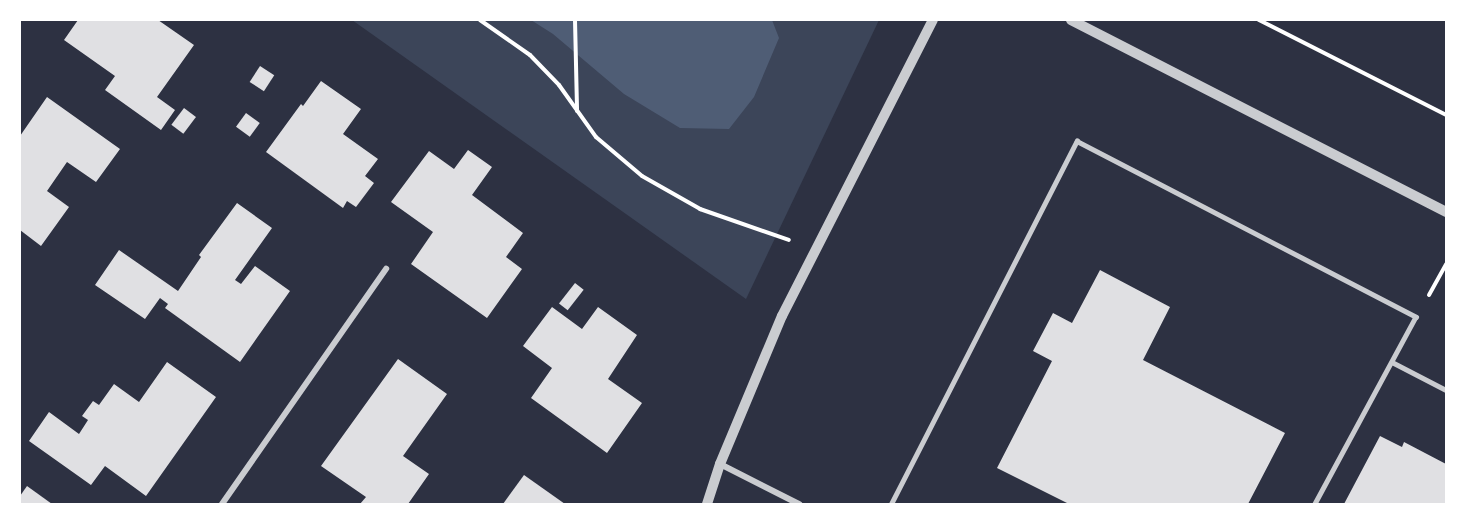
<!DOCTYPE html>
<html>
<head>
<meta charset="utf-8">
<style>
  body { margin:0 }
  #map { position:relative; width:1466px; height:524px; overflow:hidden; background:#2d3142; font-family:"Sofia Sans Condensed",sans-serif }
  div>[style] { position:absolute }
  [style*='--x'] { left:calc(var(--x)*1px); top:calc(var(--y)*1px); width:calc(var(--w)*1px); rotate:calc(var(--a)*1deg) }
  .green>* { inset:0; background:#3c4559 }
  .water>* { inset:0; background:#4f5d75 }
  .building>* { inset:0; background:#e0e0e3; transform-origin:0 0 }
  .path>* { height:4px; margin:-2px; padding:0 2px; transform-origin:2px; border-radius:2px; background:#fff }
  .service>* { height:4.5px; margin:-2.25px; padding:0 2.25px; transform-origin:2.25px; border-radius:2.25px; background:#caccd0 }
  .minor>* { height:6px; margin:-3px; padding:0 3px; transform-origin:3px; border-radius:3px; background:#caccd0 }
  .tertiary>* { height:10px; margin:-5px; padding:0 5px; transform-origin:5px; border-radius:5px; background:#caccd0 }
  span { translate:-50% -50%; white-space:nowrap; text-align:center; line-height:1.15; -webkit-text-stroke:6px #fff; paint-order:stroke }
  .frame { position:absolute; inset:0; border:21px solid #fff; pointer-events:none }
</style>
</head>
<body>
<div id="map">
  <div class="green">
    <div style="clip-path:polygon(352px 20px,879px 20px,746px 299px)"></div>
  </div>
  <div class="water">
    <div style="clip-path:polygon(531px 20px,772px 20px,779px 38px,754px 97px,729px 129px,680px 128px,624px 94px,553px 34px)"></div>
  </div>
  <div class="building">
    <div style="clip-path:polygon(78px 20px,158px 20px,194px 45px,157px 97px,175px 110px,161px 130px,105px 90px,115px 76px,64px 40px)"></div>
    <div style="left:260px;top:66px;width:17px;height:19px;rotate:33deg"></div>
    <div style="clip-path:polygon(321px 81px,361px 109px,343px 134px,378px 159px,365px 176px,374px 183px,356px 207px,347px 201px,343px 208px,266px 152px,301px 104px,303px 106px)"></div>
    <div style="clip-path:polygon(47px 97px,120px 149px,96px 182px,67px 162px,47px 191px,69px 207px,41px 246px,20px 230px,20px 136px)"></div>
    <div style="left:184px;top:108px;width:15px;height:21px;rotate:37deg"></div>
    <div style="left:246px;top:113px;width:17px;height:17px;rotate:36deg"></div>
    <div style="clip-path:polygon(468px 150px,492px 167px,472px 195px,523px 233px,506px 257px,522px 269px,487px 318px,411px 264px,433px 232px,391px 202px,429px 151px,454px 169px)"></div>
    <div style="clip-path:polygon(237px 203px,272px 228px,235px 280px,241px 284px,255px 266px,290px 291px,240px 362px,165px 308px,168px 304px,160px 298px,145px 319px,95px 285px,119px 250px,178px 291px,201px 257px,199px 255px)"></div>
    <div style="clip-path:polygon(1100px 270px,1170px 307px,1143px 360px,1285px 433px,1248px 504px,1069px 504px,997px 468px,1052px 361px,1033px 351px,1053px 313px,1072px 323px)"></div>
    <div style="left:575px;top:283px;width:11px;height:26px;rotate:38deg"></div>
    <div style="clip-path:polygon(552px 307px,582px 329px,598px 307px,637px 335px,608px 379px,642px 403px,607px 453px,531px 398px,552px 368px,523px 346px)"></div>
    <div style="clip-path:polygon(398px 359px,447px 394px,403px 456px,429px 474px,408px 504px,360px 504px,366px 497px,321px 466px)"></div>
    <div style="clip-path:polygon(167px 362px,216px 397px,146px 496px,105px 466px,91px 485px,29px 441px,49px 412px,79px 434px,88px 420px,82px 416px,93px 401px,99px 405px,114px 384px,139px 402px)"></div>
    <div style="clip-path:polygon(1380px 436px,1402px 447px,1404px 442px,1446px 464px,1446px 504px,1344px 504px)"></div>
    <div style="clip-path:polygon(524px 475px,565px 504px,503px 504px)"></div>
    <div style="clip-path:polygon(27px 486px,52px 504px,20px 504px,20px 496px)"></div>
  </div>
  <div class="path">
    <div style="--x:480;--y:20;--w:61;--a:35"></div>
    <div style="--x:530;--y:55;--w:42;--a:46"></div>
    <div style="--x:559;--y:85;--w:64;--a:54.6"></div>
    <div style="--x:596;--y:137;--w:60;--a:40.3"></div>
    <div style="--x:642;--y:176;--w:67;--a:29.6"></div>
    <div style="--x:700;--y:209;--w:94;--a:19.2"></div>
    <div style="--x:575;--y:20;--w:91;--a:88.7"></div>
    <div style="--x:1259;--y:20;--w:210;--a:26.9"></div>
    <div style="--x:1429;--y:295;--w:35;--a:-61"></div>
  </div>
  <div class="service">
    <div style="--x:1392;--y:362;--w:61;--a:27.4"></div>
    <div style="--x:891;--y:504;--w:408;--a:-62.9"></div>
    <div style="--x:1077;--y:141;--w:382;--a:27.4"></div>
    <div style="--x:1416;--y:317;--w:213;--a:118.4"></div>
  </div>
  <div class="minor">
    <div style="--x:720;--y:464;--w:89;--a:26.9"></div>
    <div style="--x:222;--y:504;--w:287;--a:-55.1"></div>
  </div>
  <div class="tertiary">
    <div style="--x:1071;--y:20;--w:421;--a:27.1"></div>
    <div style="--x:707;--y:504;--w:42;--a:-72"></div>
    <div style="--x:720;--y:464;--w:160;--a:-67.3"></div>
    <div style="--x:782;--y:316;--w:332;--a:-63"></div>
  </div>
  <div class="frame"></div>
</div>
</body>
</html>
